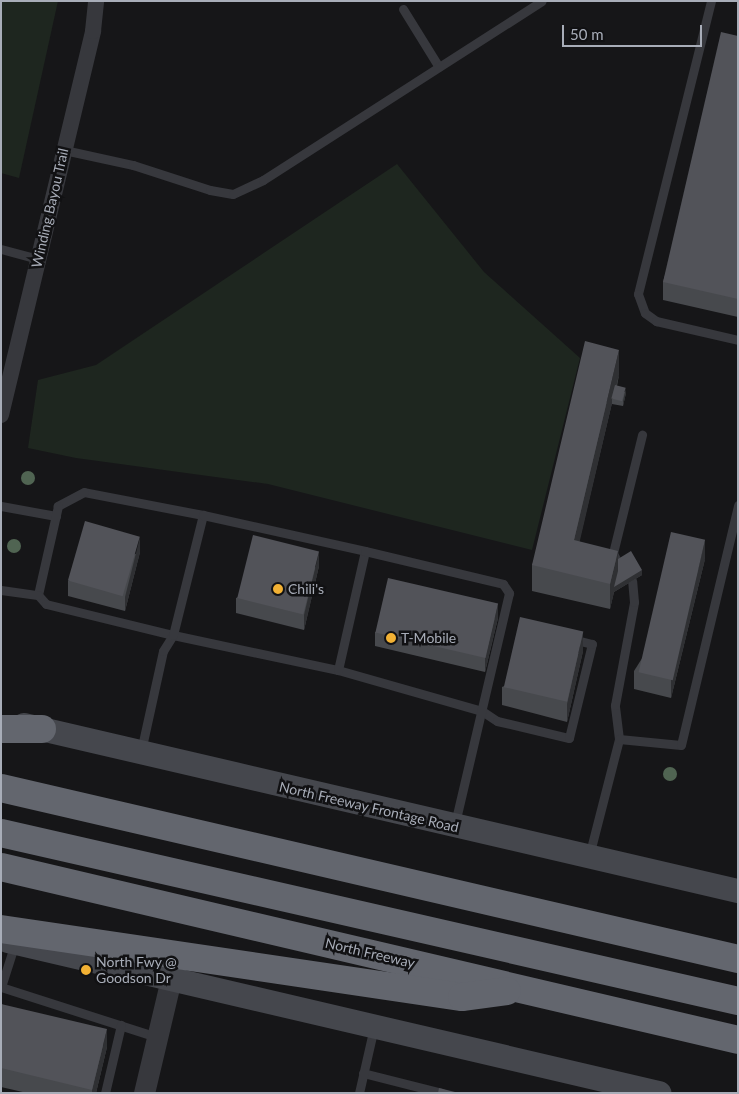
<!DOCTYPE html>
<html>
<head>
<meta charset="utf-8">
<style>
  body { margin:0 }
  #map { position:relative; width:739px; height:1094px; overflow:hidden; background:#161618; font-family:Lato,sans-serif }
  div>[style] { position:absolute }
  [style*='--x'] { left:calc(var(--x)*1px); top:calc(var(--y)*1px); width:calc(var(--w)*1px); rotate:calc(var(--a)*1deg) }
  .green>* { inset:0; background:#1e261f }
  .service>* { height:9px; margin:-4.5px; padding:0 4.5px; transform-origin:4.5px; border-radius:4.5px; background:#37383d }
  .minor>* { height:16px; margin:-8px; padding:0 8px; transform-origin:8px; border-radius:8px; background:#37383d }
  .tertiary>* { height:21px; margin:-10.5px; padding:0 10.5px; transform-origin:10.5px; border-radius:10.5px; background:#37383d }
  .secondary>* { height:24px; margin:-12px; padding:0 12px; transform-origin:12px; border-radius:12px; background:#45474d }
  .motorway>* { height:28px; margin:-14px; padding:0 14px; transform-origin:14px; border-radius:14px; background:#63666e }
  .trees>* { width:14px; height:14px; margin:-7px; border-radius:50%; background:#506452 }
  .wall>* { inset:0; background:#47494d }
  .shaded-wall>* { inset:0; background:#2f3033 }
  .building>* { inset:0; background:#525359; transform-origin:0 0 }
  .dots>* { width:14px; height:14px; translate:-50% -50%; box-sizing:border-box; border:2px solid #111113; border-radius:50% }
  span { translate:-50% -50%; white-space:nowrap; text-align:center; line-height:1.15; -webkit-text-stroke:5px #111113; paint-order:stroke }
  .street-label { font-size:14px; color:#a8adb8 }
  .poi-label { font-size:14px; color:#a8adb8 }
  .left { translate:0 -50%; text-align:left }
  .frame { position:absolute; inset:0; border:2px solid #a8adb8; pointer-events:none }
  .scale { position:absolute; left:562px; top:25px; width:140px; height:22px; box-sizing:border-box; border:2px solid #a8adb8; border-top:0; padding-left:6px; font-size:15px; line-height:18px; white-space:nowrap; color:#a8adb8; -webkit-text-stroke:4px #111113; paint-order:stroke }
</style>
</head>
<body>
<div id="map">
  <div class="green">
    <div style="clip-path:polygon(1px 1px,58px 1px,19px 178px,1px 173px)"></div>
    <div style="clip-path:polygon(397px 164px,484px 272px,580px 358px,532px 550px,268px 484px,76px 458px,28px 448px,38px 380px,96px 365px)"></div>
  </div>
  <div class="service">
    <div style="--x:711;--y:1;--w:302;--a:104"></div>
    <div style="--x:638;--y:294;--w:20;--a:70"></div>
    <div style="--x:645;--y:313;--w:14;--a:36"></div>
    <div style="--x:656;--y:321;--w:84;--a:13"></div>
    <div style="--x:403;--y:9;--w:68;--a:58.2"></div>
    <div style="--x:64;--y:150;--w:71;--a:12.3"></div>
    <div style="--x:133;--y:165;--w:81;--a:18"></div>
    <div style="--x:210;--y:190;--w:23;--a:10"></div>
    <div style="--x:233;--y:194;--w:33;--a:-25"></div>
    <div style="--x:263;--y:180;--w:331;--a:-32.7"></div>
    <div style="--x:1;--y:249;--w:38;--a:15"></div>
    <div style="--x:1;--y:506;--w:56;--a:10.3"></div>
    <div style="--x:203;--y:515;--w:121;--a:-169.1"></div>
    <div style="--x:84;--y:492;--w:30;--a:152"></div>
    <div style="--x:58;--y:506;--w:91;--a:102.7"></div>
    <div style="--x:38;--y:595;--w:12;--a:48"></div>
    <div style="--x:46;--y:604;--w:131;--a:13.7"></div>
    <div style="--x:173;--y:635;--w:169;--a:12"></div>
    <div style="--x:338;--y:670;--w:150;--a:15.9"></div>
    <div style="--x:482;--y:711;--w:18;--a:34"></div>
    <div style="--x:497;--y:721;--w:74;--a:13.3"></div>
    <div style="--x:569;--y:738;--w:97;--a:-76.3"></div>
    <div style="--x:592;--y:644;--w:21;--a:-166"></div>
    <div style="--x:616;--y:559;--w:7;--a:-117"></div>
    <div style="--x:613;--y:553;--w:122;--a:-76.2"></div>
    <div style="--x:1;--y:590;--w:37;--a:8"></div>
    <div style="--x:338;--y:670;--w:122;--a:-77.2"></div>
    <div style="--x:619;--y:739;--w:34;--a:-97"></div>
    <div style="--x:615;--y:705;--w:105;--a:-79.5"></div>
    <div style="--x:634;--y:602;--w:21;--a:-95"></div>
    <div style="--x:141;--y:751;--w:102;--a:-77.6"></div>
    <div style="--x:163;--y:651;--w:19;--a:-58"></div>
    <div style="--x:173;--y:635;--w:124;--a:-76"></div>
    <div style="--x:203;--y:515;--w:166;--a:12.5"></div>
    <div style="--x:365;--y:551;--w:142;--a:13.4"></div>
    <div style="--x:503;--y:584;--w:11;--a:56"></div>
    <div style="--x:509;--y:593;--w:236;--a:103.2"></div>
    <div style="--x:589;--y:856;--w:121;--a:-75.6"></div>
    <div style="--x:619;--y:739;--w:62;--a:5.5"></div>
    <div style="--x:681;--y:745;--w:247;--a:-76.6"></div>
    <div style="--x:1;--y:987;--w:164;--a:17.8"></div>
    <div style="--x:1;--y:987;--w:46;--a:-72.3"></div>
    <div style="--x:363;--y:1073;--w:81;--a:14.2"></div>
    <div style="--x:105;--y:1093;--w:70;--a:-76.8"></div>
    <div style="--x:359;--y:1093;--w:68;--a:-77.2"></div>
  </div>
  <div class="minor">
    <div style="--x:1;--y:415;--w:395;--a:-76.5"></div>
    <div style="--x:93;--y:31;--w:30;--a:-84"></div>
  </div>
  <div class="tertiary">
    <div style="--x:144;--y:1093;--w:117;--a:-76.7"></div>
  </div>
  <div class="secondary">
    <div style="--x:24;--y:725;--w:733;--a:13.09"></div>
    <div style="--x:8;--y:941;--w:669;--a:13.14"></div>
  </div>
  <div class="motorway">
    <div style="--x:1;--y:729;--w:41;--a:0"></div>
    <div style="--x:1;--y:788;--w:757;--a:13.06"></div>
    <div style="--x:1;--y:833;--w:756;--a:12.84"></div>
    <div style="--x:1;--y:867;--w:757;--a:13.21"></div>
    <div style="--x:1;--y:929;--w:466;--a:8.4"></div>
    <div style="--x:462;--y:997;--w:45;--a:-7.6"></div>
  </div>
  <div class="trees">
    <div style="left:28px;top:478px"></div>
    <div style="left:14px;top:546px"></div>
    <div style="left:670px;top:774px"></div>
  </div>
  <div class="wall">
    <div style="clip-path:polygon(738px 36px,738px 317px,663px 300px,663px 282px)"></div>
    <div style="clip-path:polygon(619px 375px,617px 386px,626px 393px,623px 406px,612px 404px,612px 403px,579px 542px,618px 559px,642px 575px,614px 592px,610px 609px,532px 591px,532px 565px)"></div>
    <div style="clip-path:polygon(140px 552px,125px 611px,68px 596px,68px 581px)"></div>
    <div style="clip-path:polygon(705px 559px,671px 698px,634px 689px,634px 671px)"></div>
    <div style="clip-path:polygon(319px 566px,304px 630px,236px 613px,236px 598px)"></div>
    <div style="clip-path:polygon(498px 618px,485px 672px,375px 646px,375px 632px)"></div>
    <div style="clip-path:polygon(583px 651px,567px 722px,502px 705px,502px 687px)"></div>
    <div style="clip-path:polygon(1px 1004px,107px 1047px,96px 1093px,27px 1093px,1px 1087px)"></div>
  </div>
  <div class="shaded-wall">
    <div style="clip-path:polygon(619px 350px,619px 375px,613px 399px,612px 399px,612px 403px,574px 566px,574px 540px)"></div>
    <div style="clip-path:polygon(626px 388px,626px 393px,623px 406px,623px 401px)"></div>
    <div style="clip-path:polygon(140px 537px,140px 552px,125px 611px,125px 597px)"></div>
    <div style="clip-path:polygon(705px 540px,705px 559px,671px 698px,671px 680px)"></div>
    <div style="clip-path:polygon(618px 551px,618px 576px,642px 570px,642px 575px,614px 592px,610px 609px,610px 584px)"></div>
    <div style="clip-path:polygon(319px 552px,319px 566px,304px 630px,304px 615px)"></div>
    <div style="clip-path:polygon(498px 604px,498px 618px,485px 672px,485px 658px)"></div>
    <div style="clip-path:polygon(583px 632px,583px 651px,567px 722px,567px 704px)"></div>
    <div style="clip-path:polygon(107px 1029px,107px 1047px,96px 1093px,92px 1093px,92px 1090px)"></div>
  </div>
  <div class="building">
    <div style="clip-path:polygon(721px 32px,738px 36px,738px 299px,663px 282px)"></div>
    <div style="clip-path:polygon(585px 341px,619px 350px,574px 540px,618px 551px,610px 584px,532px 565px)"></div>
    <div style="left:615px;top:385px;width:11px;height:14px;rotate:15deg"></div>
    <div style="left:85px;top:521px;width:57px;height:62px;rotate:16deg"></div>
    <div style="left:671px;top:532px;width:35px;height:144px;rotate:13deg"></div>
    <div style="left:253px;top:535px;width:68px;height:65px;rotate:14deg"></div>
    <div style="clip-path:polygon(631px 551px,642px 570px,614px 587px,618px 571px,618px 559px)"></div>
    <div style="left:388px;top:578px;width:113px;height:56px;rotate:13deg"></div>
    <div style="left:520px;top:617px;width:65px;height:72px;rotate:13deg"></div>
    <div style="clip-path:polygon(1px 1004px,107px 1029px,92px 1090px,1px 1068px)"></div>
    <div style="clip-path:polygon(439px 1088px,459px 1093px,438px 1093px)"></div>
  </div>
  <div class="dots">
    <div style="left:278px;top:589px;background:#f2b134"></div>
    <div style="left:391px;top:638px;background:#f2b134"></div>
    <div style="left:86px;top:970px;background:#f2b134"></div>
  </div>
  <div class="street-label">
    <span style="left:50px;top:208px;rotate:-77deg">Winding Bayou Trail</span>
    <span style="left:369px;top:807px;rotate:13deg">North Freeway Frontage Road</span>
    <span style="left:370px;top:953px;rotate:13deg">North Freeway</span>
  </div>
  <div class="poi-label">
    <span class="left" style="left:288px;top:589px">Chili's</span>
    <span class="left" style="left:401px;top:638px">T-Mobile</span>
    <span class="left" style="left:96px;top:970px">North Fwy @<br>Goodson Dr</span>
  </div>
  <div class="frame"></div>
  <div class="scale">50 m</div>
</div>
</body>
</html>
